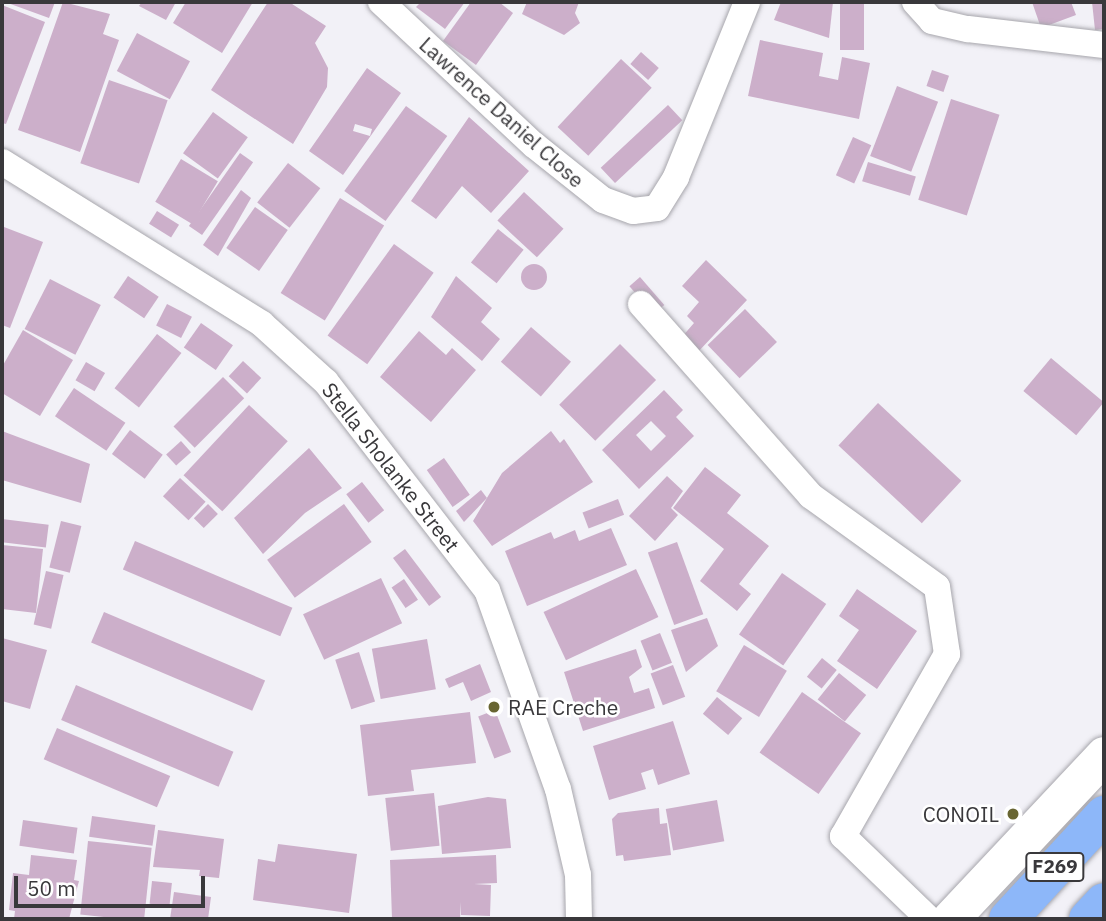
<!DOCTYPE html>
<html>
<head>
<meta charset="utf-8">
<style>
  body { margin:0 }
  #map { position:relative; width:1106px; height:921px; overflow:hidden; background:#f2f1f7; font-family:"IBM Plex Sans",sans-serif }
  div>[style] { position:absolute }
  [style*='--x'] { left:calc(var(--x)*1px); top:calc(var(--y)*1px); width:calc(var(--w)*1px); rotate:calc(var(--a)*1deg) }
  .building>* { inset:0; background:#ccafca; transform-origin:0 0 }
  .round { border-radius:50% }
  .roads { filter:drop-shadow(0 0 2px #a7a6ac) drop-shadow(0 0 2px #a7a6ac) }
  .minor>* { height:26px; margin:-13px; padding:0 13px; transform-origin:13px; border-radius:13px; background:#fff }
  .secondary>* { height:37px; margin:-18.5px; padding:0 18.5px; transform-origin:18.5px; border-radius:18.5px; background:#fff }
  .motorway>* { height:38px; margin:-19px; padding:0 19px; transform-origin:19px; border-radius:19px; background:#8db7f9 }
  .dots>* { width:19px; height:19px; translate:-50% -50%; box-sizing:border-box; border:4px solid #fff; border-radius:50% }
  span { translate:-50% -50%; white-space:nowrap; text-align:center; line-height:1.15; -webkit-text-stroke:5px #fff; paint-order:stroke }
  .shield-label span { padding:2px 5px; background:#fff; border:2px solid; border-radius:5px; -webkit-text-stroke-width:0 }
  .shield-label { font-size:19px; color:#39383b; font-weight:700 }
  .street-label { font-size:21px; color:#39383b }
  .poi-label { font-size:21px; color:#39383b }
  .left { translate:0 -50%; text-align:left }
  .right { translate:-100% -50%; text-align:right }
  .frame { position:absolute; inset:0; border:4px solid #39383b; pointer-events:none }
  .scale { position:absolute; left:14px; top:876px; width:191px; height:32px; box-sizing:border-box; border:4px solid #39383b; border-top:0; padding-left:9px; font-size:21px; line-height:24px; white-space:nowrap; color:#39383b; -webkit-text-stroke:5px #fff; paint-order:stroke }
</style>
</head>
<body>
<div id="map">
  <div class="building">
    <div style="clip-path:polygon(5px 2px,55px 2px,49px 18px)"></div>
    <div style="clip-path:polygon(63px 2px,110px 14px,103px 34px,119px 40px,80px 152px,18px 130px)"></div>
    <div style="clip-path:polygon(142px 2px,176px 2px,166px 20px,139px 6px)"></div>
    <div style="clip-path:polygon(186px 2px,253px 2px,222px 53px,173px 23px)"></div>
    <div style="clip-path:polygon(268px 2px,289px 2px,326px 26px,315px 43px,328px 68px,327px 87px,293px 144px,211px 90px)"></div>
    <div style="clip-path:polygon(421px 2px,465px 2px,445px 29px,416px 7px)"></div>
    <div style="clip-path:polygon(471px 2px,499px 2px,513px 13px,476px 65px,443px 41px)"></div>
    <div style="clip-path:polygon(527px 2px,579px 2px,575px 13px,580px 23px,564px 35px,522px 14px)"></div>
    <div style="clip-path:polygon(781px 2px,833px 2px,829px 38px,774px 20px)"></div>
    <div style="left:840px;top:2px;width:24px;height:48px"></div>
    <div style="clip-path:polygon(1032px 2px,1071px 2px,1076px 15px,1041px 28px)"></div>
    <div style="clip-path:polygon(1092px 2px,1104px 2px,1104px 29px,1095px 30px)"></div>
    <div style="clip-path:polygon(2px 5px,45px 22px,6px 124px,2px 123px)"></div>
    <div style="left:137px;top:33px;width:60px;height:43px;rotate:28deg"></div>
    <div style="clip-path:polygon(760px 40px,823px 53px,819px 76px,838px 80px,842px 57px,870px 63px,859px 119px,748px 96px)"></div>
    <div style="left:641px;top:52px;width:24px;height:16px;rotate:42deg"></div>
    <div style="left:621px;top:59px;width:42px;height:93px;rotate:43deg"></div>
    <div style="clip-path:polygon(evenodd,367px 68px,401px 93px,343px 175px,309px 151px,367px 68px,355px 124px,372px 129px,370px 136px,353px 131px,355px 124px)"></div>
    <div style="left:932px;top:70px;width:18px;height:17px;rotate:19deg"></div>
    <div style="left:109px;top:80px;width:62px;height:88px;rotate:19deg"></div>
    <div style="left:897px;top:86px;width:44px;height:75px;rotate:21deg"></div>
    <div style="left:951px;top:99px;width:51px;height:106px;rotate:18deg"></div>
    <div style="left:668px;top:105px;width:21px;height:92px;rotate:47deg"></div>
    <div style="left:406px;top:106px;width:51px;height:105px;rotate:36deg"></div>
    <div style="left:213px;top:112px;width:43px;height:51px;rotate:36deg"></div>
    <div style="clip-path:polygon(469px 117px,529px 171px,491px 213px,462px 186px,436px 219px,411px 201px)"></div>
    <div style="left:853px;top:137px;width:20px;height:42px;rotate:24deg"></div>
    <div style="left:240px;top:153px;width:16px;height:89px;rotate:35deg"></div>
    <div style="left:181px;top:159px;width:43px;height:50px;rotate:31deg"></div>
    <div style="left:868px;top:162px;width:50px;height:20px;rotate:17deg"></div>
    <div style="left:288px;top:163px;width:41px;height:50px;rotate:38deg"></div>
    <div style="clip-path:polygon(241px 190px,251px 198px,218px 256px,203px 245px)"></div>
    <div style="left:524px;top:192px;width:54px;height:39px;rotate:43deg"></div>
    <div style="left:340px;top:198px;width:52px;height:112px;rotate:32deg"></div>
    <div style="left:255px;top:207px;width:40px;height:50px;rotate:35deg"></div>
    <div style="left:157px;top:211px;width:26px;height:15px;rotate:32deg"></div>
    <div style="clip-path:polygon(4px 227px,43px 242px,10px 328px,2px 325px)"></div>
    <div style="left:498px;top:229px;width:33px;height:43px;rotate:39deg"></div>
    <div style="left:394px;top:244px;width:49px;height:113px;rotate:36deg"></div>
    <div style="clip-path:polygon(706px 260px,747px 300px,697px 353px,681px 338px,694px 323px,687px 316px,699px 302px,682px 286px)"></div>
    <div class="round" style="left:521px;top:264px;width:26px;height:26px"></div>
    <div style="left:128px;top:276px;width:37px;height:26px;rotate:34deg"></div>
    <div style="clip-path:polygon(456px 276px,492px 308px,481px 322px,500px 339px,482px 361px,431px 317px)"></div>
    <div style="left:640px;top:277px;width:37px;height:14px;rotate:49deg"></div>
    <div style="left:50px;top:279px;width:57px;height:56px;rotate:27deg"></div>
    <div style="left:167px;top:304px;width:28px;height:24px;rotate:27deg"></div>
    <div style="left:745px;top:309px;width:46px;height:52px;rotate:46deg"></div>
    <div style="left:201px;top:323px;width:39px;height:30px;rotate:35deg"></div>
    <div style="left:531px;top:327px;width:53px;height:46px;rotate:41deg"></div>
    <div style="clip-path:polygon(23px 330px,73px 360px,40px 416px,2px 393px,2px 367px)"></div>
    <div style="clip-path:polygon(419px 331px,446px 355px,452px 348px,476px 370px,431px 422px,380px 377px)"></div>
    <div style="left:157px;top:334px;width:31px;height:69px;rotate:38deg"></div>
    <div style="left:620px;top:344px;width:51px;height:86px;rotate:45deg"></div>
    <div style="left:1051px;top:358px;width:69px;height:43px;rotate:40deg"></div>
    <div style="left:243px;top:361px;width:25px;height:21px;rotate:43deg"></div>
    <div style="left:86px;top:362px;width:22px;height:21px;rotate:30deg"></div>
    <div style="left:223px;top:377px;width:30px;height:70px;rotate:45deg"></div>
    <div style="left:74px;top:388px;width:62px;height:34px;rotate:34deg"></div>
    <div style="clip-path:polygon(evenodd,664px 390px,683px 410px,676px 417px,694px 436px,639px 489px,602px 450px,664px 390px,651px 421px,666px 436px,651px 451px,636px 435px,651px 421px)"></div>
    <div style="left:878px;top:403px;width:114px;height:58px;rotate:43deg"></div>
    <div style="left:249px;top:405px;width:53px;height:96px;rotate:43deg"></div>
    <div style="left:130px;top:430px;width:41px;height:30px;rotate:37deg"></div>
    <div style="clip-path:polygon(2px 431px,90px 464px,81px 503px,2px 480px)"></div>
    <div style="clip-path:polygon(551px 431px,560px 443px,564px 439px,593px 482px,492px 546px,473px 521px,502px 473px)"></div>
    <div style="left:181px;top:441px;width:15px;height:20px;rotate:48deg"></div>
    <div style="clip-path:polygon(309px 448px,342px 488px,305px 513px,263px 554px,234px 518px)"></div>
    <div style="left:444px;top:458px;width:45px;height:21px;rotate:55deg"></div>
    <div style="clip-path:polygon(705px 467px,741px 495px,727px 513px,769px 546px,739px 584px,751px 594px,737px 611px,700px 581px,724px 549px,673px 508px)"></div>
    <div style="clip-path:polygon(667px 476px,683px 491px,671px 508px,678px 515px,655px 541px,629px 516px)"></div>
    <div style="left:180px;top:478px;width:35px;height:25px;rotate:43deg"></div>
    <div style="left:362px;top:482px;width:36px;height:20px;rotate:52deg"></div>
    <div style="clip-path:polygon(481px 490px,487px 498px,464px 522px,456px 511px)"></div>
    <div style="left:618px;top:499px;width:17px;height:38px;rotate:69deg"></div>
    <div style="left:208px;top:504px;width:14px;height:20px;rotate:45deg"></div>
    <div style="left:344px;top:504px;width:47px;height:95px;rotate:54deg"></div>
    <div style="left:2px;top:519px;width:47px;height:23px;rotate:7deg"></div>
    <div style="left:61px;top:521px;width:21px;height:48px;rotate:14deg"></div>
    <div style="clip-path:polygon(611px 528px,627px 565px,527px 606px,505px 551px,551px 532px,554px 539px,575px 530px,579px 541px)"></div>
    <div style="left:135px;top:541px;width:171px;height:31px;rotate:23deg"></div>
    <div style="left:677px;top:542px;width:77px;height:31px;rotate:70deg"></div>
    <div style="clip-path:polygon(2px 545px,43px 549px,36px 613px,2px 609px)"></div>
    <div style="left:405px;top:549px;width:60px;height:15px;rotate:53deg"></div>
    <div style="left:636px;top:569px;width:53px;height:102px;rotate:65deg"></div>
    <div style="left:46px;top:571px;width:18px;height:55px;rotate:13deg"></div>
    <div style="left:782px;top:573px;width:54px;height:75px;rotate:35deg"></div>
    <div style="left:381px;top:578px;width:50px;height:86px;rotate:65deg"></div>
    <div style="left:404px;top:579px;width:25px;height:15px;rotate:56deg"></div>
    <div style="clip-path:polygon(857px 589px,917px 631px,877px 689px,837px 661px,859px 630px,839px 616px)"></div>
    <div style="left:104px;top:612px;width:175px;height:33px;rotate:23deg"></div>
    <div style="clip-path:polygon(707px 618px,718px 646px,686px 672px,671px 630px)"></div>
    <div style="left:660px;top:633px;width:32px;height:21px;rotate:68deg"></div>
    <div style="clip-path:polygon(2px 638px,47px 650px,30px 709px,2px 701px)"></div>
    <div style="left:427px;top:639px;width:51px;height:56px;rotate:80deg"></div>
    <div style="left:744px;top:645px;width:50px;height:54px;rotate:31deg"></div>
    <div style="clip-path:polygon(636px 649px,642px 667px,629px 677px,634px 693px,649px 688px,655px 708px,583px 731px,564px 672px)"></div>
    <div style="left:359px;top:652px;width:52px;height:25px;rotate:72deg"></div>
    <div style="left:822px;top:658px;width:19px;height:24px;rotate:39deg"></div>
    <div style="clip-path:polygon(480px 664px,491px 692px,471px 701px,463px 682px,449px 688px,445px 679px)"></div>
    <div style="left:673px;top:665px;width:34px;height:24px;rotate:69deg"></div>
    <div style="left:839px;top:673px;width:35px;height:34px;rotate:39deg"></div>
    <div style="left:76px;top:685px;width:171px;height:38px;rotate:23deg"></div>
    <div style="left:802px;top:692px;width:72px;height:74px;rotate:35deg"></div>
    <div style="left:717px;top:697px;width:33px;height:22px;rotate:40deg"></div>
    <div style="left:495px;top:710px;width:45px;height:18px;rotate:69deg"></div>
    <div style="clip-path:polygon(470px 712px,476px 763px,411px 770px,414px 791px,368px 796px,360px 725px)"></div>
    <div style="clip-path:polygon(673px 721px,690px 774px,658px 785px,653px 769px,641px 773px,646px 789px,609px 800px,593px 746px)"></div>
    <div style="left:57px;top:728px;width:123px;height:34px;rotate:23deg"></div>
    <div style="left:434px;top:793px;width:53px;height:49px;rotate:84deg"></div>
    <div style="clip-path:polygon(488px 797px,506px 799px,511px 848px,442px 854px,438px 806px)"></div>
    <div style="left:717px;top:800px;width:42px;height:52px;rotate:80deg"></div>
    <div style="clip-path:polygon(659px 808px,660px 824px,667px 823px,671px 855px,624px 861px,623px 855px,616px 856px,612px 819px,618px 813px)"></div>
    <div style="left:92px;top:816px;width:64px;height:21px;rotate:8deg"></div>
    <div style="left:23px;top:820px;width:55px;height:26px;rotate:8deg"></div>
    <div style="clip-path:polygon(158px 830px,224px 839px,219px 878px,199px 876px,200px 870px,153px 867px)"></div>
    <div style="left:88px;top:841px;width:64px;height:74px;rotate:6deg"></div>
    <div style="clip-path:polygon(278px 844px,357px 854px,349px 913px,253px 900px,258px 859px,275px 862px)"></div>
    <div style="clip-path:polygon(31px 855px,77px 860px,74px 880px,79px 881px,69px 919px,14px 919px,15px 911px,9px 910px,13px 873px,29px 875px)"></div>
    <div style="clip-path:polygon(496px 855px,497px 883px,474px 884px,491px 885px,490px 916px,461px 915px,461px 902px,460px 919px,392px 919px,390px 860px)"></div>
    <div style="left:152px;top:881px;width:20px;height:23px;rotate:6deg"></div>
    <div style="clip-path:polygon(174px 892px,211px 897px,208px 919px,170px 919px)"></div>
  </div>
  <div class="roads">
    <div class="minor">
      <div style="--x:381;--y:2;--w:209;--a:43.1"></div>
      <div style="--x:534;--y:145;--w:88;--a:38.6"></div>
      <div style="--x:603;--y:200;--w:32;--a:20"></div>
      <div style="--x:633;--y:211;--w:24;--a:-7"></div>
      <div style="--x:657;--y:208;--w:36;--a:-58"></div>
      <div style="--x:676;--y:177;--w:189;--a:-67.9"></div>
      <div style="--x:915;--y:2;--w:25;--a:48"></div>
      <div style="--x:932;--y:21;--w:37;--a:13"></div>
      <div style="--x:968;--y:29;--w:137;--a:6.7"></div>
      <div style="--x:2;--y:162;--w:306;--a:31.9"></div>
      <div style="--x:262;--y:324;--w:86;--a:42.2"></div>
      <div style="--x:326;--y:382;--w:263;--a:52.3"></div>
      <div style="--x:487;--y:590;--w:211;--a:70.4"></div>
      <div style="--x:558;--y:789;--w:88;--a:76.9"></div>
      <div style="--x:578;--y:875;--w:44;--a:88.7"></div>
      <div style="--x:641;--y:304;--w:256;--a:48.5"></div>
      <div style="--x:811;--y:496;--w:155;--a:35.8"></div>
      <div style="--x:937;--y:587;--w:68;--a:81.5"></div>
      <div style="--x:947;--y:654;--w:210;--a:119.7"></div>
      <div style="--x:843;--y:836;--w:120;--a:44"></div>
    </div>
    <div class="secondary">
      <div style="--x:950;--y:919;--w:225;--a:-46.8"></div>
    </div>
    <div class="motorway">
      <div style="--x:1008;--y:919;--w:142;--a:-47.3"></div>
      <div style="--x:1088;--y:919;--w:23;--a:-47"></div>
    </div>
  </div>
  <div class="dots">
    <div style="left:494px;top:707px;background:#686532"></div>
    <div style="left:1013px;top:814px;background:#686532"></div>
  </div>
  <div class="shield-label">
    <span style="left:1055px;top:867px">F269</span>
  </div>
  <div class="street-label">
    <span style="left:502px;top:112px;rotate:42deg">Lawrence Daniel Close</span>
    <span style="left:391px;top:467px;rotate:52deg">Stella Sholanke Street</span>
  </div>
  <div class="poi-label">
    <span class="left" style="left:508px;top:707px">RAE Creche</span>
    <span class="right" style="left:999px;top:814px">CONOIL</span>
  </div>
  <div class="frame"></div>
  <div class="scale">50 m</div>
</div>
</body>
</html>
